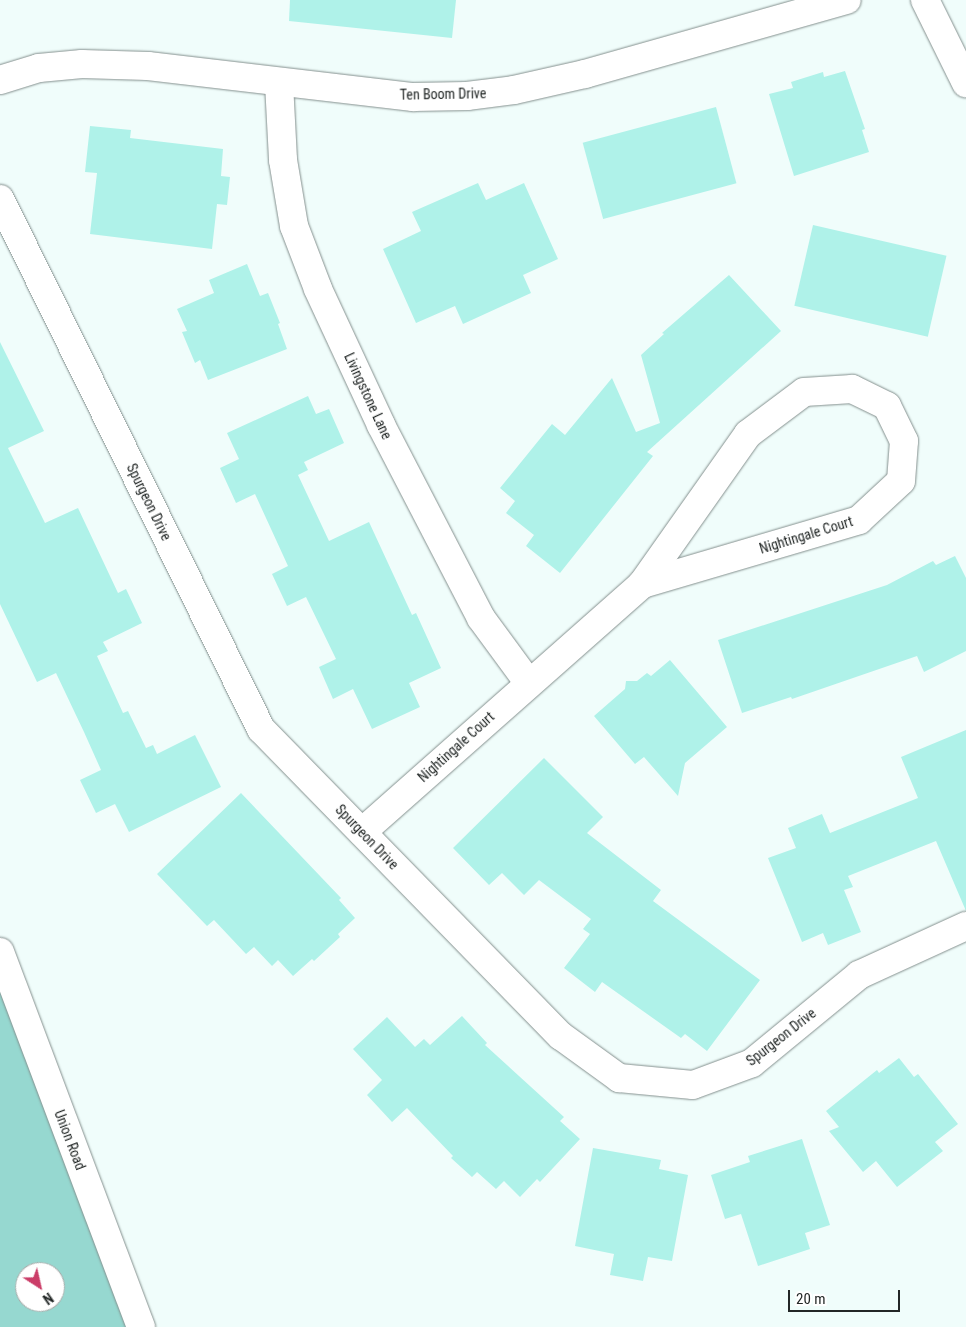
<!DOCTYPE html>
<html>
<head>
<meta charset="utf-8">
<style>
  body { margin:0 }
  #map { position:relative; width:966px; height:1327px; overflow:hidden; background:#f0fdfb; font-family:"Roboto Condensed",sans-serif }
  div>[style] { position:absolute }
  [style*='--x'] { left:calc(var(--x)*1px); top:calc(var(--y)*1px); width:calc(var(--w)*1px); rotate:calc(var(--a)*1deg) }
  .forest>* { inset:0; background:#96d8d0 }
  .building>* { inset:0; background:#aff2e9; transform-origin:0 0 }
  .roads { filter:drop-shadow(0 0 1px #84908e) drop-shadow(0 0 1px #84908e) }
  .minor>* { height:28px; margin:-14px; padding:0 14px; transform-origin:14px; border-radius:14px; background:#fff }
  span { translate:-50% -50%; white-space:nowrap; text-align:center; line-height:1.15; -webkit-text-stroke:4px #fff; paint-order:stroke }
  .street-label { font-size:14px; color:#222726 }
  .north { position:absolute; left:15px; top:1262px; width:50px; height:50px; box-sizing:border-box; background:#fff; border:1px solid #a7a9a8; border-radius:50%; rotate:145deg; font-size:14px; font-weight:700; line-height:20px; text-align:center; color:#222726 }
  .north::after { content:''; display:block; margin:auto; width:18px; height:22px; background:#cb3d68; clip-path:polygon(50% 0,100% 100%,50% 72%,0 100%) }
  .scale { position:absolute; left:788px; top:1290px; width:112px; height:22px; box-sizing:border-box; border:2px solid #222726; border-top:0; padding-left:6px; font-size:15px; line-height:18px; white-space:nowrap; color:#222726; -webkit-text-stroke:4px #fff; paint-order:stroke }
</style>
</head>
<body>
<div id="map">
  <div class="forest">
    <div style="clip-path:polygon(evenodd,0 951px,128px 1327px,0 1327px,0 951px,25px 1272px,55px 1272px,55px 1302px,25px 1302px,25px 1272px)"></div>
  </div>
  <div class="building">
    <div style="clip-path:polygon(290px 0,456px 0,452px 38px,289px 21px)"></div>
    <div style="clip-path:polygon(845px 71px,865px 129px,862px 130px,869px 152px,794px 176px,769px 94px,793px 88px,791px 82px,823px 72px,824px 77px)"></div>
    <div style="left:716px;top:107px;width:79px;height:138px;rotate:75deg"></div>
    <div style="clip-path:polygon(90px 126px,131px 130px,130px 138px,223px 149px,221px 176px,230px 177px,227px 205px,217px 204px,212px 249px,90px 234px,97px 173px,85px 172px)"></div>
    <div style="clip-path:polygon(478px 183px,486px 200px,524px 183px,558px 259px,523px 275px,531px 293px,463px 324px,455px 306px,416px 323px,383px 249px,421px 231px,412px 212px)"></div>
    <div style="left:813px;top:225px;width:137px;height:83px;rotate:13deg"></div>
    <div style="clip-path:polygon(247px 264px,260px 296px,268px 293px,280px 323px,278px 324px,287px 349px,208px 380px,200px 360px,195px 363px,182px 332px,187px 331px,177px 309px,214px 293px,209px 280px)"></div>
    <div style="clip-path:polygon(729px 275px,781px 331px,647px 452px,653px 456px,560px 573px,526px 546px,534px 535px,506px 513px,515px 501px,500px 488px,552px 424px,565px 435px,612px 378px,636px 432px,660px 423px,641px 355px,664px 334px,662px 333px)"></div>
    <div style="clip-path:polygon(0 342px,44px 431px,8px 448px,45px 523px,78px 508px,118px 593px,126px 589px,142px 623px,103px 642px,108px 651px,97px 656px,123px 713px,128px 711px,146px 748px,153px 745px,157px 754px,195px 735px,221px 787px,129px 832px,115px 804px,96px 813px,80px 780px,101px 770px,84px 732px,56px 673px,37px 682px,0 604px)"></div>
    <div style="clip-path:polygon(308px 396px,316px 414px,329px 409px,344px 443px,304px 462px,308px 470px,298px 475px,329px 541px,369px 522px,412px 615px,416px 613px,441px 668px,409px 683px,420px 707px,372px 729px,353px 689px,333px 699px,319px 667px,336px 659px,306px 597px,287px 606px,272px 574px,288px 566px,255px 494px,236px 503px,220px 468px,239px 459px,227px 433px)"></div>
    <div style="clip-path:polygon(955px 556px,966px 578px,966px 651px,924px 672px,917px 656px,792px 699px,791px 697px,742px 713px,718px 640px,887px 585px,933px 561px,936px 565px)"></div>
    <div style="clip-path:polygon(670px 660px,727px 727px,685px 763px,678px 796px,644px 757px,635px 764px,594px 716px,625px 689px,626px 681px,637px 681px,647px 673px,651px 676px)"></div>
    <div style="clip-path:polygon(966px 730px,966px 911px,936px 841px,848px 876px,853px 887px,844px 890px,861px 932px,828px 945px,823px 933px,802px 942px,768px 858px,796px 848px,788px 828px,822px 814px,830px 833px,918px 798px,901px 757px)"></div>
    <div style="clip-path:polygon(544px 758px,603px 817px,587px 833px,661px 890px,653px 901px,760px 980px,707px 1051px,685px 1034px,681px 1038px,602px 982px,595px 992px,564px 968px,590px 934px,583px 929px,591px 919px,539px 880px,524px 895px,502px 873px,489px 885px,453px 848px)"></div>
    <div style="clip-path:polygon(241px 793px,341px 898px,339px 900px,355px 918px,338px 934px,340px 937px,314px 961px,312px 959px,293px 976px,278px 960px,272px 966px,254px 947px,246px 954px,214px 920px,207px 926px,157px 874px)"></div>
    <div style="clip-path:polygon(462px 1016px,487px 1043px,485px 1045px,564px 1117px,560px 1121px,580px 1139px,540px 1182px,537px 1179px,520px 1197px,504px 1181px,496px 1189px,477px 1172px,472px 1177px,451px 1158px,453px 1156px,407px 1108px,392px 1122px,367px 1095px,382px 1080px,353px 1049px,387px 1017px,415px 1047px,424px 1039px,430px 1045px)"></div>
    <div style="clip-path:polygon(899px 1058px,914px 1077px,918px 1074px,958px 1124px,935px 1142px,943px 1151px,897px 1187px,876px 1161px,863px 1172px,829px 1131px,839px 1127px,826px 1111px,877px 1070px,879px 1073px)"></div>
    <div style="clip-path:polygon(802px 1139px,830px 1225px,805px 1233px,810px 1249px,758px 1266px,741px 1214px,725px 1219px,711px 1175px,750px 1162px,748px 1156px)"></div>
    <div style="clip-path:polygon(593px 1148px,661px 1160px,659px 1169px,688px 1175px,672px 1261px,648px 1257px,643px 1281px,610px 1275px,614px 1254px,575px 1246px)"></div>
  </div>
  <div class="roads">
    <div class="minor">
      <div style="--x:925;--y:0;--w:93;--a:63.7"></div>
      <div style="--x:0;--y:80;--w:41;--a:-17.1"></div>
      <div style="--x:39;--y:68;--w:43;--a:-5.3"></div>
      <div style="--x:82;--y:64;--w:66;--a:1.7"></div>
      <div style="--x:148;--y:66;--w:267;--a:6.7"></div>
      <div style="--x:413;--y:97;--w:54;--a:-1.1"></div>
      <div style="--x:467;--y:96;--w:47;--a:-7.3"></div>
      <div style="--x:514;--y:90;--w:73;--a:-12.7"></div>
      <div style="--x:585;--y:74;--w:272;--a:-15.8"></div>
      <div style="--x:279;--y:83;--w:77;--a:87"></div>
      <div style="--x:283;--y:160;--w:67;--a:80.5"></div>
      <div style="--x:294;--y:226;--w:67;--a:69.1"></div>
      <div style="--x:318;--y:289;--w:150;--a:65.1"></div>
      <div style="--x:381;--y:425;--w:217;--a:62.6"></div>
      <div style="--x:481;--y:618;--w:79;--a:53.7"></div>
      <div style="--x:0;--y:199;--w:591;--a:63.78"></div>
      <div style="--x:261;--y:729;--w:429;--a:45.7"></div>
      <div style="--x:561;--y:1036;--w:72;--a:35.9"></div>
      <div style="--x:619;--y:1078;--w:74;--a:5.4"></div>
      <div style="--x:693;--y:1085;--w:63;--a:-20.4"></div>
      <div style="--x:752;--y:1063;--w:139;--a:-39.4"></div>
      <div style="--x:859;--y:975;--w:118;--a:-24.6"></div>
      <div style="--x:362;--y:832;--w:374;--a:-41.5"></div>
      <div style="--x:642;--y:584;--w:226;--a:-16.4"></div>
      <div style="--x:859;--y:520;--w:57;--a:-42.9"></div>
      <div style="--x:901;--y:481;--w:40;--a:-85.7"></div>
      <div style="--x:904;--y:441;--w:39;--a:-116"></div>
      <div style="--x:887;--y:406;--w:39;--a:-154"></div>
      <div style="--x:852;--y:389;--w:48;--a:176.4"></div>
      <div style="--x:804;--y:392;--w:70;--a:143.1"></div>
      <div style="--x:748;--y:434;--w:184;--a:125.2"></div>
      <div style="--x:0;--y:952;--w:401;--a:69.4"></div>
    </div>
  </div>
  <div class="street-label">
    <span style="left:443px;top:94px;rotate:-1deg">Ten Boom Drive</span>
    <span style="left:368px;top:396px;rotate:65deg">Livingstone Lane</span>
    <span style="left:149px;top:502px;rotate:64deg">Spurgeon Drive</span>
    <span style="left:806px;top:535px;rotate:-17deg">Nightingale Court</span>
    <span style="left:456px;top:747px;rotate:-42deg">Nightingale Court</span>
    <span style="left:367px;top:837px;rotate:46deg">Spurgeon Drive</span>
    <span style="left:781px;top:1037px;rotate:-38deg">Spurgeon Drive</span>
    <span style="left:70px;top:1140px;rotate:69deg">Union Road</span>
  </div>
  <div class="north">N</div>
  <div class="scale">20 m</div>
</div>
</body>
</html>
